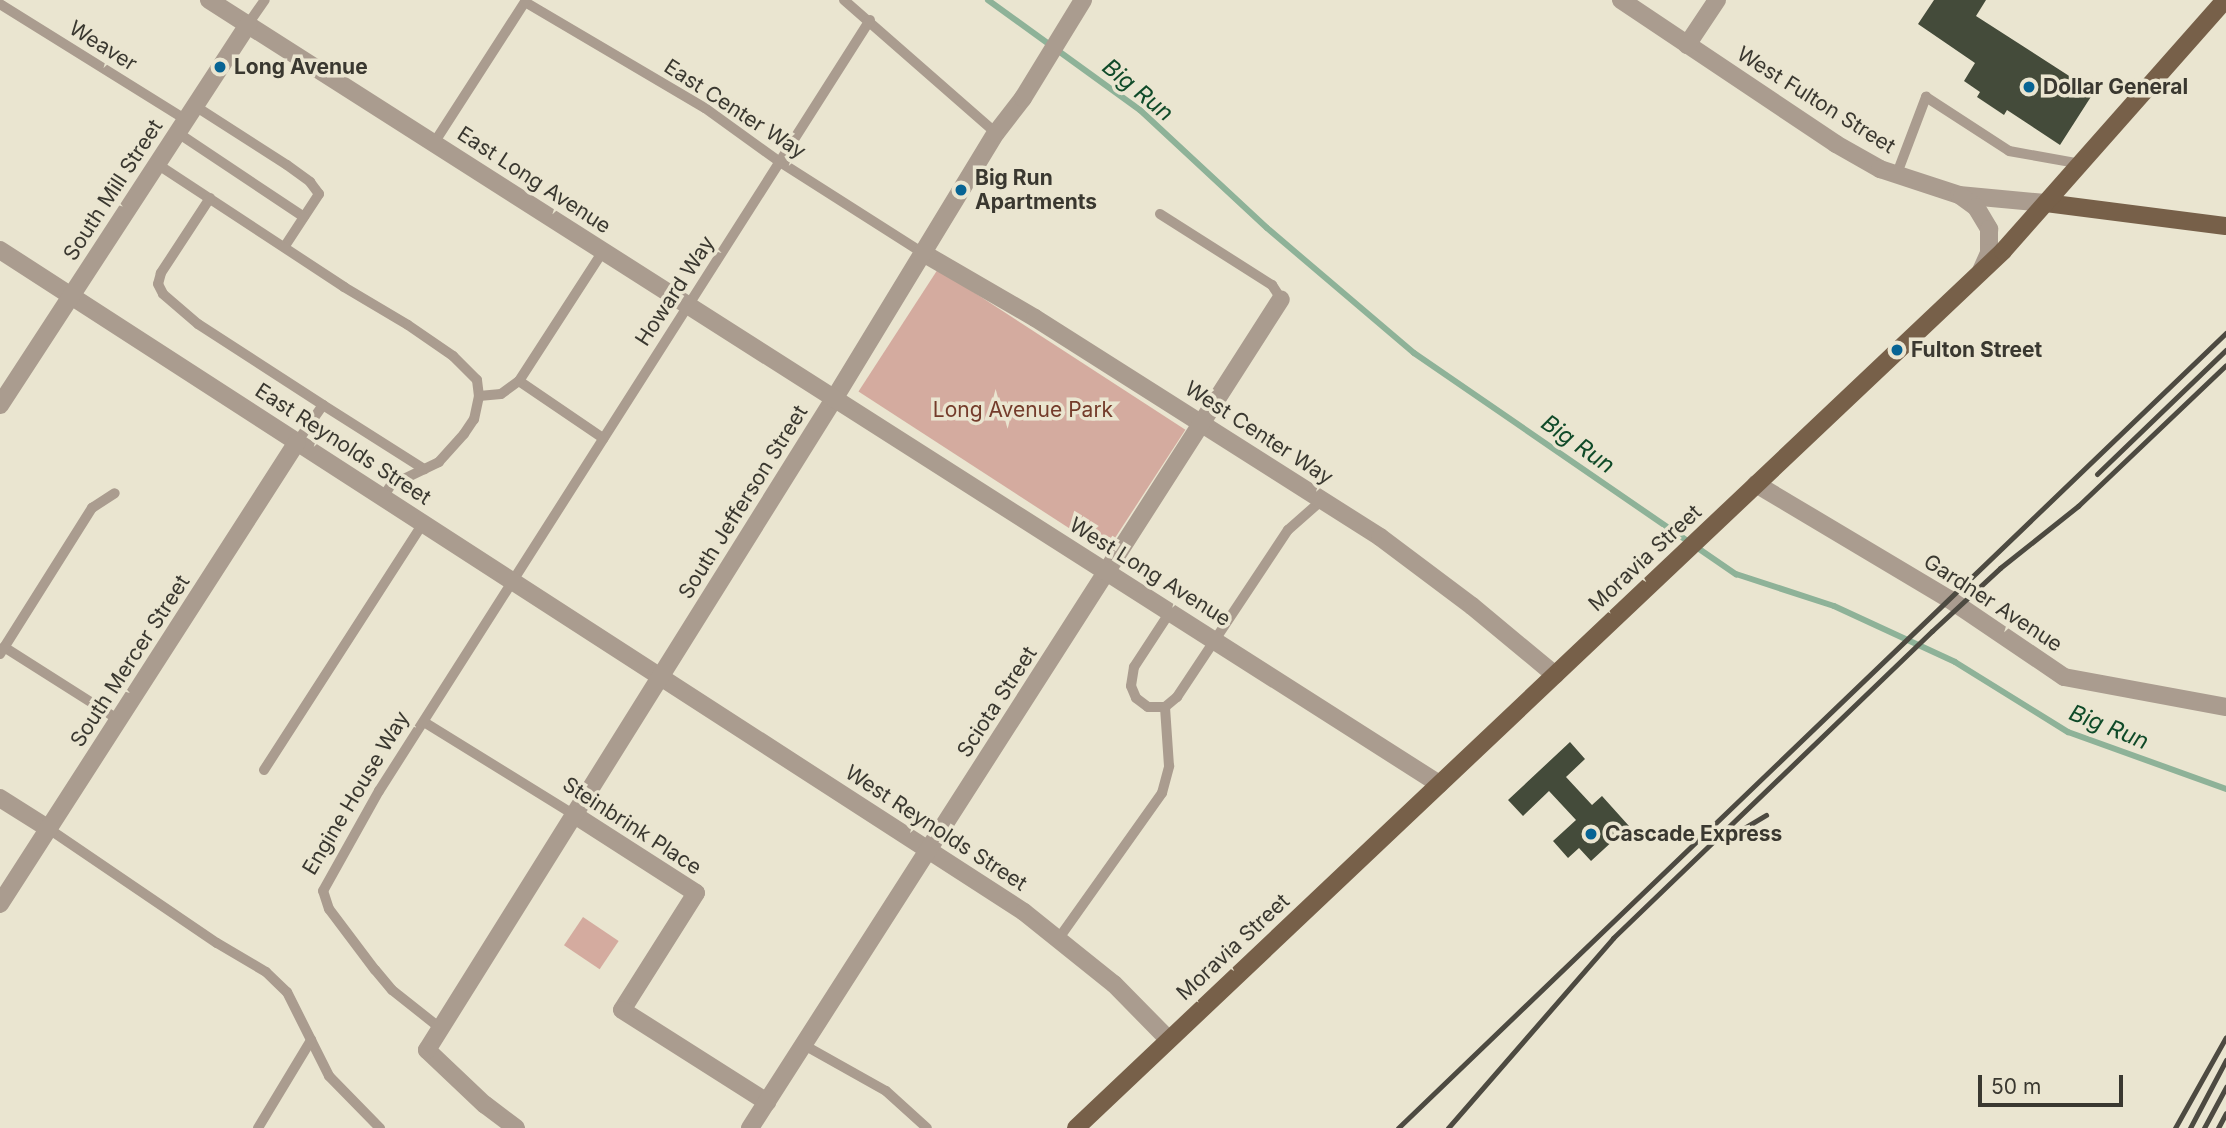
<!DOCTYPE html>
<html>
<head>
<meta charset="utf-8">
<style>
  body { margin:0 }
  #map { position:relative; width:2226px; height:1128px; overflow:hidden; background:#eae5d0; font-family:Inter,sans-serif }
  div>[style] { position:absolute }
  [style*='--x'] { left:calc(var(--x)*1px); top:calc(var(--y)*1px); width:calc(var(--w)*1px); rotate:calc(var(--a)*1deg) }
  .green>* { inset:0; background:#d4ab9f; transform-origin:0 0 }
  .stream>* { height:6px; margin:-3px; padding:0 3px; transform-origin:3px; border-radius:3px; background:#8eb298 }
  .building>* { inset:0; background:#444b3a }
  .service>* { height:10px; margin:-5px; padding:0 5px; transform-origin:5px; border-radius:5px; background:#aa9c8f }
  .minor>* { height:18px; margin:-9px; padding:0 9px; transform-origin:9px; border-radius:9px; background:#aa9c8f }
  .tertiary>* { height:18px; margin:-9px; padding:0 9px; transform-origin:9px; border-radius:9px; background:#aa9c8f }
  .primary>* { height:18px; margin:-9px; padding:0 9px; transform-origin:9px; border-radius:9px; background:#776049 }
  .rail>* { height:5px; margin:-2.5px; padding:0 2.5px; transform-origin:2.5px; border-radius:2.5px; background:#4d4a41 }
  .dots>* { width:19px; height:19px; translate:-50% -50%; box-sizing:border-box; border:4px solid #eae5d0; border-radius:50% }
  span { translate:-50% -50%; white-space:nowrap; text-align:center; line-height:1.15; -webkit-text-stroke:7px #eae5d0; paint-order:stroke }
  .street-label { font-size:21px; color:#3a3830 }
  .poi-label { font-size:21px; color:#3a3830; font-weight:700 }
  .left { translate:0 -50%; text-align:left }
  .park-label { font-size:21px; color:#743c2b }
  .water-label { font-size:23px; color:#0f4a28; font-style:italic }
  .scale { position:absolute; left:1978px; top:1075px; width:145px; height:32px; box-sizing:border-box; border:4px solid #3a3830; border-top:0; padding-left:9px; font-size:21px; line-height:24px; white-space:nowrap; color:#3a3830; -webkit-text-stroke:5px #eae5d0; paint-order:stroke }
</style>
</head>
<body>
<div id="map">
  <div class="green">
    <div style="left:938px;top:269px;width:295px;height:146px;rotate:33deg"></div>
    <div style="left:583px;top:917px;width:43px;height:34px;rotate:34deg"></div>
  </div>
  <div class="stream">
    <div style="--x:988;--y:0;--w:188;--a:35.9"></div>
    <div style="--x:1140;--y:110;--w:173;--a:42.9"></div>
    <div style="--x:1267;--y:228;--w:193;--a:40.4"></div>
    <div style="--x:1414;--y:353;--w:391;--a:34.5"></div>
    <div style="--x:1736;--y:574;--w:103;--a:18.1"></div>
    <div style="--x:1834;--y:606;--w:133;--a:24.8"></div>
    <div style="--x:1955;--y:662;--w:133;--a:31.8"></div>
    <div style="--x:2068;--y:732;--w:168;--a:19.8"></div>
  </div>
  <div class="building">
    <div style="clip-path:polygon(1934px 0,1986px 0,1976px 16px,2094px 92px,2060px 145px,2007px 110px,2004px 115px,1977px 97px,1980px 92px,1964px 81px,1975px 63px,1918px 24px)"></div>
    <div style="clip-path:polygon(1570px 742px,1585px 759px,1566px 777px,1592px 805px,1602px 796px,1629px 826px,1591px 861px,1579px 848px,1568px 858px,1553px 841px,1576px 820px,1549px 791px,1523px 816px,1508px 800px)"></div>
  </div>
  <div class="service">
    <div style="--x:844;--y:0;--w:202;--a:41.2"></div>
    <div style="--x:525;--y:2;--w:209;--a:30.5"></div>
    <div style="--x:705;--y:108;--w:92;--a:35.8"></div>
    <div style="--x:780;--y:162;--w:169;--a:32.5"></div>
    <div style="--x:0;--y:4;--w:219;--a:31.9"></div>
    <div style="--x:248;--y:24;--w:29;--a:-55"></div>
    <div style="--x:195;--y:106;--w:109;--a:32.7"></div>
    <div style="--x:287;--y:165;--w:29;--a:36"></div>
    <div style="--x:310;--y:182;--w:15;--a:53"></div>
    <div style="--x:319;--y:194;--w:62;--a:123.2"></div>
    <div style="--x:178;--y:133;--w:151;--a:33.7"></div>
    <div style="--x:434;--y:143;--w:170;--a:-57.2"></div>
    <div style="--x:157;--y:164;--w:224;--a:33.3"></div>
    <div style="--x:344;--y:287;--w:74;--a:30.7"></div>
    <div style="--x:408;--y:325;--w:55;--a:34.6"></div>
    <div style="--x:453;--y:356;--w:34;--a:45"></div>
    <div style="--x:477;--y:380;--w:16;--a:83"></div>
    <div style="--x:479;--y:396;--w:24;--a:102"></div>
    <div style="--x:474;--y:419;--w:18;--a:124"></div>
    <div style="--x:464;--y:434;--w:38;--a:132"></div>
    <div style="--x:439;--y:462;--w:53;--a:154.4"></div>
    <div style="--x:391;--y:485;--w:14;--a:124"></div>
    <div style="--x:1896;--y:176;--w:85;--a:-69.2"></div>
    <div style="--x:1926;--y:97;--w:99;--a:33"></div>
    <div style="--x:2009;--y:151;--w:73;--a:10.2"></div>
    <div style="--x:210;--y:198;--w:90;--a:123.2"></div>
    <div style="--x:161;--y:273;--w:11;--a:105"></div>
    <div style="--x:158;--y:284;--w:11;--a:63"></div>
    <div style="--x:163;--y:294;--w:46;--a:40.6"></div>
    <div style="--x:198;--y:324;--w:149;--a:32.9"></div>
    <div style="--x:1160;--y:214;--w:133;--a:32.4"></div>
    <div style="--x:1272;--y:285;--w:17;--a:57"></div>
    <div style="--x:519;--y:381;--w:102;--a:34.2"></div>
    <div style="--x:479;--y:396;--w:22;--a:-5"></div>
    <div style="--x:501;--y:394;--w:22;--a:-36"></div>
    <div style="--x:519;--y:381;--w:155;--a:-57.1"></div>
    <div style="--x:297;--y:442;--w:45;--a:-54.9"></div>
    <div style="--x:323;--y:405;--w:120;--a:32.4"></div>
    <div style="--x:1170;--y:612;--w:66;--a:123.2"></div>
    <div style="--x:1134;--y:667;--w:19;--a:99"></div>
    <div style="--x:1131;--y:686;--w:13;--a:67"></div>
    <div style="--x:1136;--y:698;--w:15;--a:37"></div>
    <div style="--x:1148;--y:707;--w:17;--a:0"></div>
    <div style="--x:1165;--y:707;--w:16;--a:-40"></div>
    <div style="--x:1177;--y:697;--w:201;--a:-56.4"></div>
    <div style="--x:1288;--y:530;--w:45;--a:-41.4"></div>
    <div style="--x:4;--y:647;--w:136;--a:32.4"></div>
    <div style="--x:0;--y:654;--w:173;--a:-57.8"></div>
    <div style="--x:92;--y:508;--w:27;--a:-33"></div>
    <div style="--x:424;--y:722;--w:175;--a:31.7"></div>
    <div style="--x:264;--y:770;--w:294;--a:-57.2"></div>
    <div style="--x:49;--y:829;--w:203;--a:34.2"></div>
    <div style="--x:217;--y:943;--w:57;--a:30.6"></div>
    <div style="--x:266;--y:972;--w:29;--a:44"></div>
    <div style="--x:287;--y:992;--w:94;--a:63.4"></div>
    <div style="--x:329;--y:1076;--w:73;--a:45.6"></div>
    <div style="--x:1059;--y:938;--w:178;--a:-54.6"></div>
    <div style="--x:1162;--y:793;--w:28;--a:-75"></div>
    <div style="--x:1169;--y:766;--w:59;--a:-93.9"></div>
    <div style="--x:440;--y:1028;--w:61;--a:-141.6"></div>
    <div style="--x:392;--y:990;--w:26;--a:-130"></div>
    <div style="--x:375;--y:970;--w:76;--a:-127"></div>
    <div style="--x:329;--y:909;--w:19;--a:-108"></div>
    <div style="--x:323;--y:891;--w:115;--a:-60.8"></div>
    <div style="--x:379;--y:791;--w:914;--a:-57.51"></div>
    <div style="--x:804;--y:1045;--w:94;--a:29.3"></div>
    <div style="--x:886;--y:1091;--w:55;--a:42.1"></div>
    <div style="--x:258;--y:1128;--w:103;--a:-58.9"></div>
  </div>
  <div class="minor">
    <div style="--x:1621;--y:0;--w:259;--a:33.8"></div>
    <div style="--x:1836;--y:144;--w:51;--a:29.6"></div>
    <div style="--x:1880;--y:169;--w:83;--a:18.2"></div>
    <div style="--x:1959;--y:195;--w:87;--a:5.3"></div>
    <div style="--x:1687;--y:45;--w:54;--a:-56.3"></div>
    <div style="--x:1962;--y:197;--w:17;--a:36"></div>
    <div style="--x:1976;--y:207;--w:26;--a:59"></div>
    <div style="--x:1989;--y:229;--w:24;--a:90"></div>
    <div style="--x:1989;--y:253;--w:20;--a:114"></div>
    <div style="--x:0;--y:250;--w:1219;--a:32.88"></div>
    <div style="--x:1024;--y:912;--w:115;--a:38.7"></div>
    <div style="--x:1114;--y:984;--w:78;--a:45.5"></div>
    <div style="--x:923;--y:253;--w:129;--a:30.1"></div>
    <div style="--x:1035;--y:318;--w:409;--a:32.4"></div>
    <div style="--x:1380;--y:537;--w:115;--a:36.9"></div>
    <div style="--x:1472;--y:606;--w:108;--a:39.7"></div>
    <div style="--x:1756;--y:484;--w:225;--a:30.8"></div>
    <div style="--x:1949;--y:599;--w:139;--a:34.1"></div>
    <div style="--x:2064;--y:677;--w:165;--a:10.5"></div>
    <div style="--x:0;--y:798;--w:58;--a:32.3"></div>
    <div style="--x:573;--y:814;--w:146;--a:32.7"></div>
    <div style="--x:696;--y:893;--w:138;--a:122.3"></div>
    <div style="--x:622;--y:1010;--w:172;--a:32.4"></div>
    <div style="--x:0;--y:904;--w:549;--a:-57.26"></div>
    <div style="--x:516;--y:1128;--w:39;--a:-143"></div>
    <div style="--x:485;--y:1105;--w:80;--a:-136.5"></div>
    <div style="--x:427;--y:1050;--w:768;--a:-57.99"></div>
    <div style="--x:834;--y:399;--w:311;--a:-58.7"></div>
    <div style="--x:996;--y:133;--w:44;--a:-52.4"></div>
    <div style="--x:1023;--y:98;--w:115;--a:-58.5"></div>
    <div style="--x:750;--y:1128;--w:984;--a:-57.36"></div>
  </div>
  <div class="tertiary">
    <div style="--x:209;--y:0;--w:1459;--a:32.51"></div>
    <div style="--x:0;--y:405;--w:455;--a:-56.9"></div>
  </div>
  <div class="primary">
    <div style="--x:2046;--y:203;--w:181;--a:7.3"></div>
    <div style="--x:1076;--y:1128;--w:1276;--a:-43.41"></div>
    <div style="--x:2003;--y:251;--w:335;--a:-48.5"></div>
  </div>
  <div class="rail">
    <div style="--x:2097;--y:474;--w:179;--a:-43.9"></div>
    <div style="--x:1724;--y:840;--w:49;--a:-30.8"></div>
    <div style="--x:1398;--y:1128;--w:1148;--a:-43.84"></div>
    <div style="--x:1448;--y:1128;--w:252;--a:-49"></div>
    <div style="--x:1613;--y:938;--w:443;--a:-43.9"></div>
    <div style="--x:1932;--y:631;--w:93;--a:-42.8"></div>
    <div style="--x:2000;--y:568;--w:100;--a:-38.5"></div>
    <div style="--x:2078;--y:506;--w:204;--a:-43.6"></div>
    <div style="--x:2175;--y:1128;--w:104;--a:-60.7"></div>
    <div style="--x:2190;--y:1128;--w:77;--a:-62.1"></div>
    <div style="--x:2204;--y:1128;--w:47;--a:-61.8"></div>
    <div style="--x:2218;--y:1128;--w:17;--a:-62"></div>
  </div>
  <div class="dots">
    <div style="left:220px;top:67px;background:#076494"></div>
    <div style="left:2029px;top:87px;background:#076494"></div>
    <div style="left:961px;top:190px;background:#076494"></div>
    <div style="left:1897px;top:350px;background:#076494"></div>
    <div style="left:1591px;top:834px;background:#076494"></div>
  </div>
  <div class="street-label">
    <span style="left:103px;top:46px;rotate:32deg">Weaver</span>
    <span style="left:1816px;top:100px;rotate:32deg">West Fulton Street</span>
    <span style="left:735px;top:109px;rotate:33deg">East Center Way</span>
    <span style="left:534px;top:180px;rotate:33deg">East Long Avenue</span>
    <span style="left:113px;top:190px;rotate:-57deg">South Mill Street</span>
    <span style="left:675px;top:291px;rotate:-57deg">Howard Way</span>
    <span style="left:1259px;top:433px;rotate:33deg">West Center Way</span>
    <span style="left:343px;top:444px;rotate:33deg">East Reynolds Street</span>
    <span style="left:743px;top:502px;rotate:-58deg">South Jefferson Street</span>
    <span style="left:1645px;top:558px;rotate:-43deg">Moravia Street</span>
    <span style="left:1150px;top:572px;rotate:32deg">West Long Avenue</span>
    <span style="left:1993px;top:603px;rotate:33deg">Gardner Avenue</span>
    <span style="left:130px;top:661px;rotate:-57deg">South Mercer Street</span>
    <span style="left:997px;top:702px;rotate:-57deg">Sciota Street</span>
    <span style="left:356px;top:793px;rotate:-59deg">Engine House Way</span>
    <span style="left:632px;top:826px;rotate:33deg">Steinbrink Place</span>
    <span style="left:936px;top:828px;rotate:33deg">West Reynolds Street</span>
    <span style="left:1233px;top:947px;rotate:-43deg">Moravia Street</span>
  </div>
  <div class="poi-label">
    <span class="left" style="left:234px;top:67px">Long Avenue</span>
    <span class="left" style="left:2043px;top:87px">Dollar General</span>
    <span class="left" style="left:975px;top:190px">Big Run<br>Apartments</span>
    <span class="left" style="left:1911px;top:350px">Fulton Street</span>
    <span class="left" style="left:1605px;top:834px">Cascade Express</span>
  </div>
  <div class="park-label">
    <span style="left:1023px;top:410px">Long Avenue Park</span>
  </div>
  <div class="water-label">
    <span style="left:1138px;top:90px;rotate:39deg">Big Run</span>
    <span style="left:1578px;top:444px;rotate:35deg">Big Run</span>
    <span style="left:2109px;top:727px;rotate:22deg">Big Run</span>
  </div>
  <div class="scale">50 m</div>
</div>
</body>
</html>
